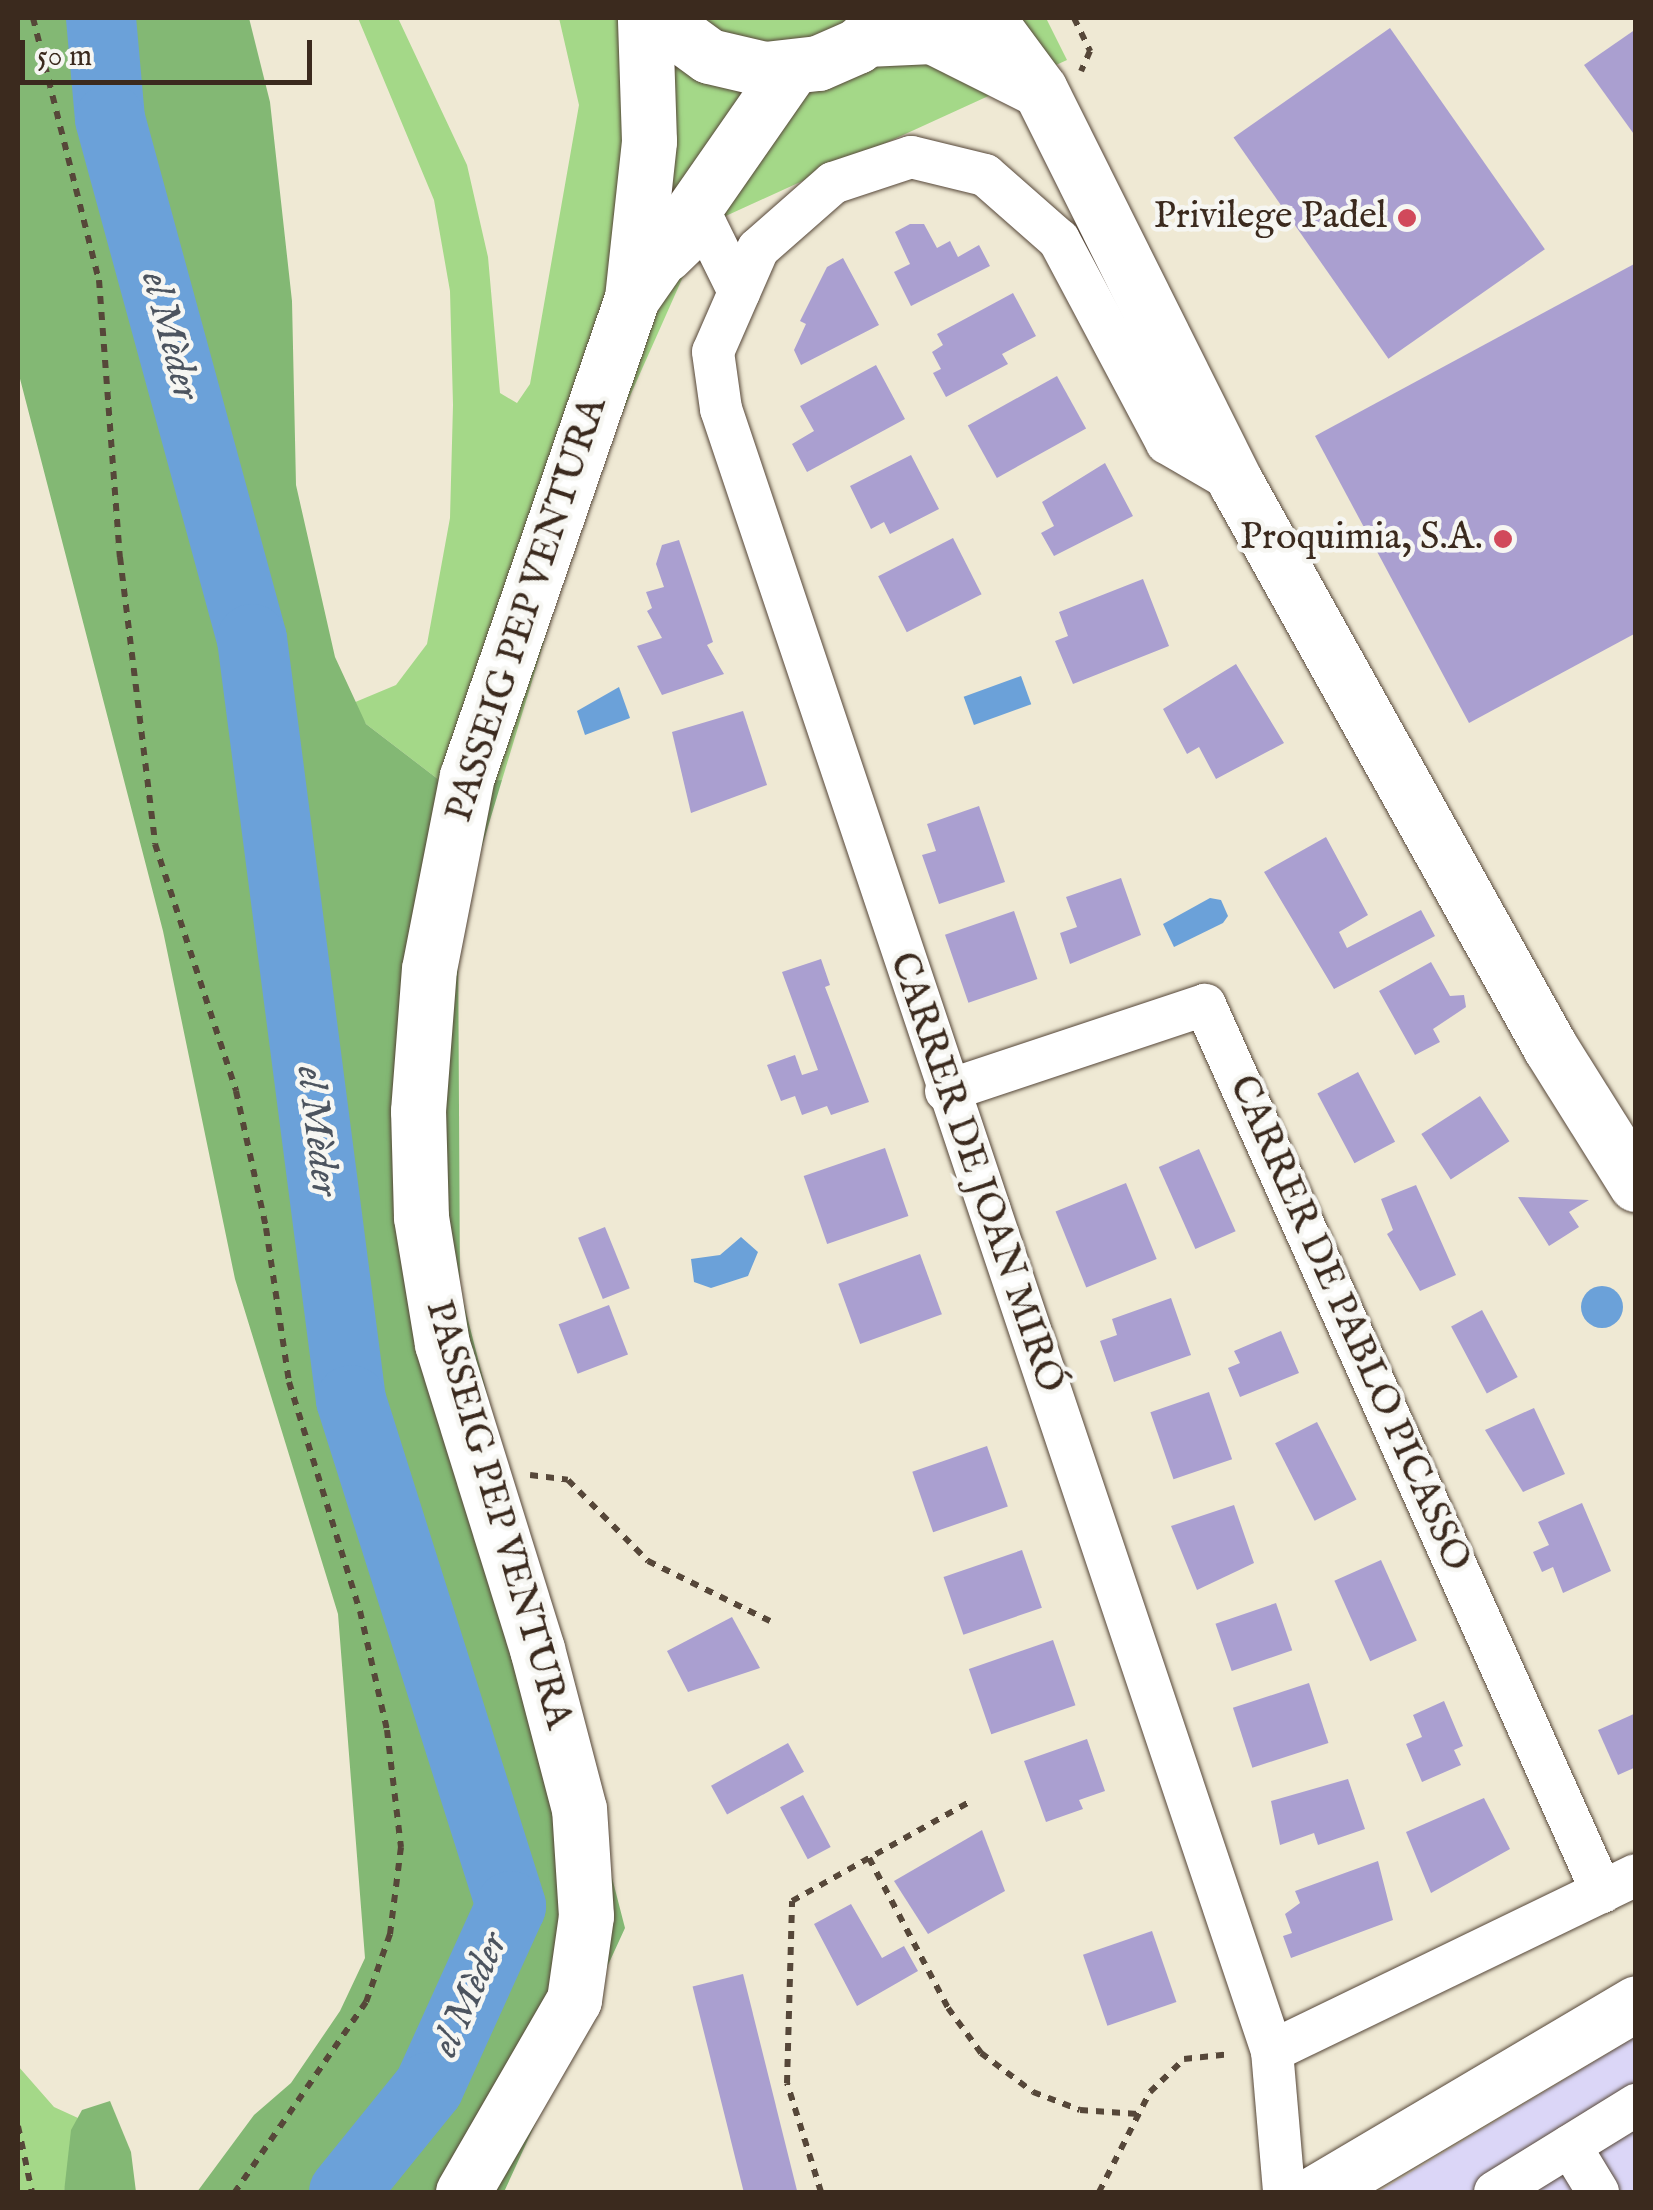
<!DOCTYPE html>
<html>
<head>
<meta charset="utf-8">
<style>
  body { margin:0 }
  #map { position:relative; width:1653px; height:2210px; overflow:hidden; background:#efe9d4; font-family:"IM FELL English",serif }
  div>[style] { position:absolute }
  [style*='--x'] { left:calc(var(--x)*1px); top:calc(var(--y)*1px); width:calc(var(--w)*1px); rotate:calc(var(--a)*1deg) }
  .built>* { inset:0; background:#dbd6f7 }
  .green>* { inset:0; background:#a4d888 }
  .forest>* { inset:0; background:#83b874 }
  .water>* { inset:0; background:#6ba1d9; transform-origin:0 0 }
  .round { border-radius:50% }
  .river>* { height:70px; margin:-35px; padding:0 35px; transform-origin:35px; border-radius:35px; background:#6ba1d9 }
  .building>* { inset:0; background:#aa9fd0; transform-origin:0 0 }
  .path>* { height:6px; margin-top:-3px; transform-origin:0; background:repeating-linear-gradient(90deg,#564739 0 8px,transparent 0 16px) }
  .roads { filter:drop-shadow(0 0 2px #564739) drop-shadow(0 0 2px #564739) }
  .minor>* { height:42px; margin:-21px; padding:0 21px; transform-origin:21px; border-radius:21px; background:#fff }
  .tertiary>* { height:55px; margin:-27.5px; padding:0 27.5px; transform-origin:27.5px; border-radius:27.5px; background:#fff }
  .dots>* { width:28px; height:28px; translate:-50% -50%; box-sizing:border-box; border:5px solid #f6f6f2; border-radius:50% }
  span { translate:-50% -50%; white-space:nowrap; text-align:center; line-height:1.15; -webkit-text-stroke:9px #f6f6f2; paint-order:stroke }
  .poi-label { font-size:38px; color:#3b2a1e }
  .right { translate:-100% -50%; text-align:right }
  .street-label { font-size:38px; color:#3b2a1e }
  .water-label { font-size:40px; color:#4c545f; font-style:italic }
  .frame { position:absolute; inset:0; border:20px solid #3b2a1e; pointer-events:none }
  .scale { position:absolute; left:20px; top:40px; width:292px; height:45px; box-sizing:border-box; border:5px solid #3b2a1e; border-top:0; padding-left:12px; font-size:30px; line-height:35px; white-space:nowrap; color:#3b2a1e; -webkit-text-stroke:8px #f6f6f2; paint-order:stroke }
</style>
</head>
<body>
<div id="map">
  <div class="built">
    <div style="clip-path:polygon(1635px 2037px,1635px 2192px,1378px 2192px)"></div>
  </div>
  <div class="green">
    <div style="clip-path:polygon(358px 18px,398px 18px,467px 165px,488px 257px,500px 393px,517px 403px,530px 384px,579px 105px,559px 18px,1046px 18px,1067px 60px,706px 225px,594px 477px,502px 780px,443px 783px,366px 724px,353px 703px,396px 685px,427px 644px,450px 518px,453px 405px,450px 291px,434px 200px)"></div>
    <div style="clip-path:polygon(18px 2066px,54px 2107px,78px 2118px,64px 2192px,18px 2192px)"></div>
  </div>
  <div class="forest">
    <div style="clip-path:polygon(18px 18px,249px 18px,270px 102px,292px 301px,296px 485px,335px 657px,366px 724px,443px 783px,502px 780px,458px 927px,460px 1289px,625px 1928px,504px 2192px,197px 2192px,254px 2115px,291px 2083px,340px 2011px,365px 1958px,338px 1614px,235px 1279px,163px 931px,18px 371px)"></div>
    <div style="clip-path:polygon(110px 2101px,131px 2152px,136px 2192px,64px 2192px,71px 2130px,82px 2110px)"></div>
  </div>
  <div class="water">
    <div style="left:1021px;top:676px;width:30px;height:61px;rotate:70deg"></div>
    <div style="clip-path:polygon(619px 687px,630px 718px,585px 735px,577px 711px)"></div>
    <div style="clip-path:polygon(1210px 898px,1221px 900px,1228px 916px,1223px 923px,1174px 947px,1163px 924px)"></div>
    <div style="clip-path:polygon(741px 1237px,758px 1252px,748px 1276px,711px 1288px,694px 1282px,691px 1259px,720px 1255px)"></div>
    <div class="round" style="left:1581px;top:1286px;width:42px;height:42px"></div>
  </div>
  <div class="river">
    <div style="--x:101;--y:18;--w:101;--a:84.9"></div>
    <div style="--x:110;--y:119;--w:539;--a:74.73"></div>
    <div style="--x:252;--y:639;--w:767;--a:82.59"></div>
    <div style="--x:351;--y:1400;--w:531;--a:72.45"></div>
    <div style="--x:511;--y:1906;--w:199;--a:114.4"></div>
    <div style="--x:429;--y:2087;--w:135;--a:129"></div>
  </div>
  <div class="building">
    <div style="left:1390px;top:28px;width:270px;height:191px;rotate:55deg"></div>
    <div style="clip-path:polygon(1636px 29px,1636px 137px,1584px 65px)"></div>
    <div style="clip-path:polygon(910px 224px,924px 224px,937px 248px,950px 241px,958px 257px,979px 245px,990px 266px,911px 306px,894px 272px,910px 264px,895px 232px)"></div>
    <div style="clip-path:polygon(843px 258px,879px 325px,801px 365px,794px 350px,806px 324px,800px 321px,827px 267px)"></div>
    <div style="clip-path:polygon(1636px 263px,1636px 633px,1469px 723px,1315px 436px)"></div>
    <div style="clip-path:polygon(1013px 293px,1036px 336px,1002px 354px,1008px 364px,946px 397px,933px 373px,941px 369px,932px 352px,943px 345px,937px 334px)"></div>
    <div style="clip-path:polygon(876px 365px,905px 419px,807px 472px,792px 444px,814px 431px,800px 406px)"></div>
    <div style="left:1057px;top:376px;width:60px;height:102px;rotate:61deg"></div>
    <div style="clip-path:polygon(911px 455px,939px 509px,890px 534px,884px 522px,871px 529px,850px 486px)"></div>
    <div style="clip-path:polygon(1105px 463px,1133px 516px,1054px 556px,1041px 533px,1054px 526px,1042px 502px)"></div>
    <div style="left:953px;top:538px;width:63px;height:84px;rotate:63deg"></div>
    <div style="clip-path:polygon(679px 540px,713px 642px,707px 645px,724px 674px,662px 695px,637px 646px,662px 638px,647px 611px,652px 608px,646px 592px,664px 587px,656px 564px,662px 545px)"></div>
    <div style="clip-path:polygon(1143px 579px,1169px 646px,1073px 684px,1055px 641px,1068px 636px,1059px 612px)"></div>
    <div style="clip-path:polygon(1236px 664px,1284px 743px,1216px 779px,1199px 747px,1187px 754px,1163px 709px)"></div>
    <div style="clip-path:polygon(743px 711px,767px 785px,691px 813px,672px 732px)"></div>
    <div style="clip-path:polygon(979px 806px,1005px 882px,939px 904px,922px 855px,936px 851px,927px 824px)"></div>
    <div style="clip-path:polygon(1326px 837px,1368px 915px,1339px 932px,1347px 948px,1421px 910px,1435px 936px,1334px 989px,1264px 872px)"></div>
    <div style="clip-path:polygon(1121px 878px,1141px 935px,1070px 964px,1060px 933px,1077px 927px,1066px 897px)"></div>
    <div style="left:1014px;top:911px;width:72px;height:73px;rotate:71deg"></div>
    <div style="clip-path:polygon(821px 959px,830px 985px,825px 987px,869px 1102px,831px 1115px,827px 1106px,802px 1115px,795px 1096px,781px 1101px,767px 1065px,795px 1055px,802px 1075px,818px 1070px,782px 972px)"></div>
    <div style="clip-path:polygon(1431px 962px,1450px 996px,1464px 995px,1466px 1007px,1433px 1029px,1440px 1042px,1415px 1055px,1379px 991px)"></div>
    <div style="left:1358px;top:1072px;width:79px;height:46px;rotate:62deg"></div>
    <div style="left:1480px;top:1096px;width:54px;height:70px;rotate:57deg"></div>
    <div style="left:885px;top:1148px;width:72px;height:86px;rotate:71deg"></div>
    <div style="left:1199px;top:1149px;width:90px;height:44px;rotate:66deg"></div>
    <div style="left:1126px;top:1183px;width:82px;height:76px;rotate:68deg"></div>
    <div style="clip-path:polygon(1416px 1185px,1456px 1275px,1420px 1291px,1387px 1234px,1393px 1230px,1381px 1199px)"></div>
    <div style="clip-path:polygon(1518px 1197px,1589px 1200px,1569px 1212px,1579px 1227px,1549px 1246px)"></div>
    <div style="left:605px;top:1227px;width:66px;height:29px;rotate:68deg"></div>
    <div style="left:920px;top:1254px;width:64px;height:87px;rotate:70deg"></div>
    <div style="clip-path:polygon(1171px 1298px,1191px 1355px,1114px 1382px,1100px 1341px,1117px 1335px,1112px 1319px)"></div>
    <div style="left:609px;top:1305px;width:53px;height:54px;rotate:69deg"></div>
    <div style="left:1482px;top:1310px;width:76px;height:35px;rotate:62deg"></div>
    <div style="clip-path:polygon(1281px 1331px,1299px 1373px,1240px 1397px,1228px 1368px,1240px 1363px,1234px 1351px)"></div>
    <div style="left:1209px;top:1392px;width:71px;height:62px;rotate:71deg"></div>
    <div style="clip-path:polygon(1534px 1408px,1565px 1474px,1523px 1492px,1485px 1430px)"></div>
    <div style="left:1317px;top:1422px;width:87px;height:47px;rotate:63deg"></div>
    <div style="left:987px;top:1446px;width:64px;height:79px;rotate:71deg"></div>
    <div style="clip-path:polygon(1582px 1503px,1611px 1571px,1563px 1593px,1553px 1567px,1542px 1572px,1533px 1552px,1549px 1545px,1538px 1522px)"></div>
    <div style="clip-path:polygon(1234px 1505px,1254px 1563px,1197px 1590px,1171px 1526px)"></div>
    <div style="left:1022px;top:1550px;width:61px;height:83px;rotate:71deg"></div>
    <div style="left:1381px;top:1560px;width:88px;height:51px;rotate:66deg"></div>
    <div style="left:1276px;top:1603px;width:50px;height:64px;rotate:71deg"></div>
    <div style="clip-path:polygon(732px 1617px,760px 1668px,688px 1692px,667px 1651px)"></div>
    <div style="left:1053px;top:1640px;width:69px;height:89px;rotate:71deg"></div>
    <div style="left:1309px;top:1683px;width:63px;height:80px;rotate:72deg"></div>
    <div style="clip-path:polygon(1444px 1701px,1463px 1746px,1454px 1750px,1461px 1765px,1422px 1782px,1406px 1744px,1422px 1737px,1413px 1715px)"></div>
    <div style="clip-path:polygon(1636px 1713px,1636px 1767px,1618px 1775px,1598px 1730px)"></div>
    <div style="clip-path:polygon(1087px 1739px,1105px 1791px,1079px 1800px,1083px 1809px,1046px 1822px,1024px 1761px)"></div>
    <div style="left:788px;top:1743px;width:33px;height:88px;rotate:61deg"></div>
    <div style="clip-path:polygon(1348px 1779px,1365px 1829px,1318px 1845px,1314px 1833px,1280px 1845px,1271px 1801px)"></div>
    <div style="left:803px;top:1795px;width:59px;height:26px;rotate:62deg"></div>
    <div style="clip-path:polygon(1484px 1798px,1510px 1849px,1431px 1893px,1406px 1832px)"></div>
    <div style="clip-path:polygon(982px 1830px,1005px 1891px,928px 1934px,894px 1881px)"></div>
    <div style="clip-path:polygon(1378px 1861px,1393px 1920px,1291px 1958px,1283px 1936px,1292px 1933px,1285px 1914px,1300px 1903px,1295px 1891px)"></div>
    <div style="clip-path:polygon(851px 1904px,882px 1958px,904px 1946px,918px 1971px,857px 2006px,814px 1924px)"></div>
    <div style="left:1152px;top:1931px;width:75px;height:73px;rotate:71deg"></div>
    <div style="left:743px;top:1974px;width:225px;height:52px;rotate:76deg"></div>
  </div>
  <div class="path">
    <div style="--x:33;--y:18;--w:270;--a:75.9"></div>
    <div style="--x:99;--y:280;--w:278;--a:85.7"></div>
    <div style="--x:120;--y:557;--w:289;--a:83"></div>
    <div style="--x:155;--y:844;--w:260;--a:71.8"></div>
    <div style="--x:236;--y:1091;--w:140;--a:77.6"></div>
    <div style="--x:266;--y:1228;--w:156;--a:81.5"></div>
    <div style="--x:289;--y:1382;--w:240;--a:72.8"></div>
    <div style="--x:360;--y:1611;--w:122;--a:77.2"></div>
    <div style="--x:387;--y:1730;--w:118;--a:83.2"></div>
    <div style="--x:401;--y:1847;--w:88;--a:97.2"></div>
    <div style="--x:390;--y:1934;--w:72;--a:109.4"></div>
    <div style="--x:366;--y:2002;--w:231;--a:124.6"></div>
    <div style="--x:1074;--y:18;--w:37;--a:64"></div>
    <div style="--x:1090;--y:51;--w:22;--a:114"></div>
    <div style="--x:530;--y:1475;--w:38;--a:7"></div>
    <div style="--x:568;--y:1480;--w:114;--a:45.4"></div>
    <div style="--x:648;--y:1561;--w:136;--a:26.2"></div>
    <div style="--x:869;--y:1858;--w:170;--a:62.2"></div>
    <div style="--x:948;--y:2008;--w:56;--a:53.7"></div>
    <div style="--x:981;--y:2053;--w:65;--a:36.9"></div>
    <div style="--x:1033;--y:2092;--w:50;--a:21"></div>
    <div style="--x:1080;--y:2110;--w:58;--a:3.9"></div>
    <div style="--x:18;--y:2126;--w:67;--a:78"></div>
    <div style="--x:821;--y:2192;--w:114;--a:-107.3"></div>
    <div style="--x:787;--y:2083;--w:182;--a:-88.4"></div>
    <div style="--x:792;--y:1901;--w:207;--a:-29.2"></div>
    <div style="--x:1099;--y:2192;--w:112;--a:-63"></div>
    <div style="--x:1150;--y:2092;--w:47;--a:-44.1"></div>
    <div style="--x:1184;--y:2059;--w:47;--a:-6.1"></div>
  </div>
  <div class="roads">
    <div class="minor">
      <div style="--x:670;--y:260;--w:50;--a:-44.2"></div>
      <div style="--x:706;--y:225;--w:75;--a:63.8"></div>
      <div style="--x:1236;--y:483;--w:80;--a:-149.9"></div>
      <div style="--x:1167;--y:443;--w:230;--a:-118"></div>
      <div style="--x:1059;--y:240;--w:98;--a:-138.7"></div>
      <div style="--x:985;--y:175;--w:76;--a:-166.3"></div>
      <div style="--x:911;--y:157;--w:82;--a:161.6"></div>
      <div style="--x:833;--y:183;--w:100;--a:138.7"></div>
      <div style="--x:758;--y:249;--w:112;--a:113.6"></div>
      <div style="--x:713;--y:352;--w:58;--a:82"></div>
      <div style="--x:721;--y:409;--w:1732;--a:71.45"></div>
      <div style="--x:1272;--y:2051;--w:142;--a:85.1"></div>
      <div style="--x:946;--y:1091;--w:273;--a:-18.4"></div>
      <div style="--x:1205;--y:1005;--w:972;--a:65.89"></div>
      <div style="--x:1272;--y:2051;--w:404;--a:-25.8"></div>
      <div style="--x:1570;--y:2146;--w:54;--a:58.7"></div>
      <div style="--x:1495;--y:2192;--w:166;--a:-31.7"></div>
    </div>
    <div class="tertiary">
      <div style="--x:657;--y:18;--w:64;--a:36.2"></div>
      <div style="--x:709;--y:56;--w:57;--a:13.1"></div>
      <div style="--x:765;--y:69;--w:53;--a:-6.5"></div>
      <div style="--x:818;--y:63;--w:43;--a:-23.6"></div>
      <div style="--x:857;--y:46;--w:43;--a:-41.2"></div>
      <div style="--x:987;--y:18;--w:89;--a:53.6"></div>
      <div style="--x:1040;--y:90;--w:439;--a:63.5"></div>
      <div style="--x:1236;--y:483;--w:646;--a:60.89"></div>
      <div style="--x:1550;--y:1047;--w:162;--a:57.9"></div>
      <div style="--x:866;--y:39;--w:66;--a:-2.6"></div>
      <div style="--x:932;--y:36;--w:112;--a:26.6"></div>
      <div style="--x:634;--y:295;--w:277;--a:-55.2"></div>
      <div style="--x:463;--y:2192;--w:222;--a:-60"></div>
      <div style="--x:574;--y:2000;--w:85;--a:-81.9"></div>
      <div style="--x:586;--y:1916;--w:107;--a:-93.7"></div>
      <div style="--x:579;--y:1809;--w:165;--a:-104.7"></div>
      <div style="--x:537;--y:1649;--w:319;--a:-107.3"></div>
      <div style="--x:442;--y:1344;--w:129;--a:-99.4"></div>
      <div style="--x:421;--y:1217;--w:106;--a:-91.6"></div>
      <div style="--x:418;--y:1111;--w:142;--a:-85.6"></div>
      <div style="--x:429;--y:969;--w:197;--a:-78.9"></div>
      <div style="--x:467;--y:776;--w:506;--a:-70.96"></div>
      <div style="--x:632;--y:298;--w:158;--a:-83.8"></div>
      <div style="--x:649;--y:141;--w:123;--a:-91.9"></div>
      <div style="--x:1317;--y:2192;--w:371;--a:-30.6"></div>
    </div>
  </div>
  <div class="dots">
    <div style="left:1407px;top:218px;background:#d1495b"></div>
    <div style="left:1503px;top:539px;background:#d1495b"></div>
  </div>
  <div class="poi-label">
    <span class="right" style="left:1387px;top:218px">Privilege Padel</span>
    <span class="right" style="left:1483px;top:539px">Proquimia, S.A.</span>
  </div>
  <div class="street-label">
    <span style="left:528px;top:610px;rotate:-72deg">PASSEIG PEP VENTURA</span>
    <span style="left:975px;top:1173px;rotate:71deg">CARRER DE JOAN MIRÓ</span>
    <span style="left:1348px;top:1324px;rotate:66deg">CARRER DE PABLO PICASSO</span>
    <span style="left:497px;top:1515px;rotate:74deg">PASSEIG PEP VENTURA</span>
  </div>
  <div class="water-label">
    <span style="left:169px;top:336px;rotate:75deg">el Mèder</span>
    <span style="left:316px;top:1131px;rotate:83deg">el Mèder</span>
    <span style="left:471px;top:1995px;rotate:-66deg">el Mèder</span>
  </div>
  <div class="frame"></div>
  <div class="scale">50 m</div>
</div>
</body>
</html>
